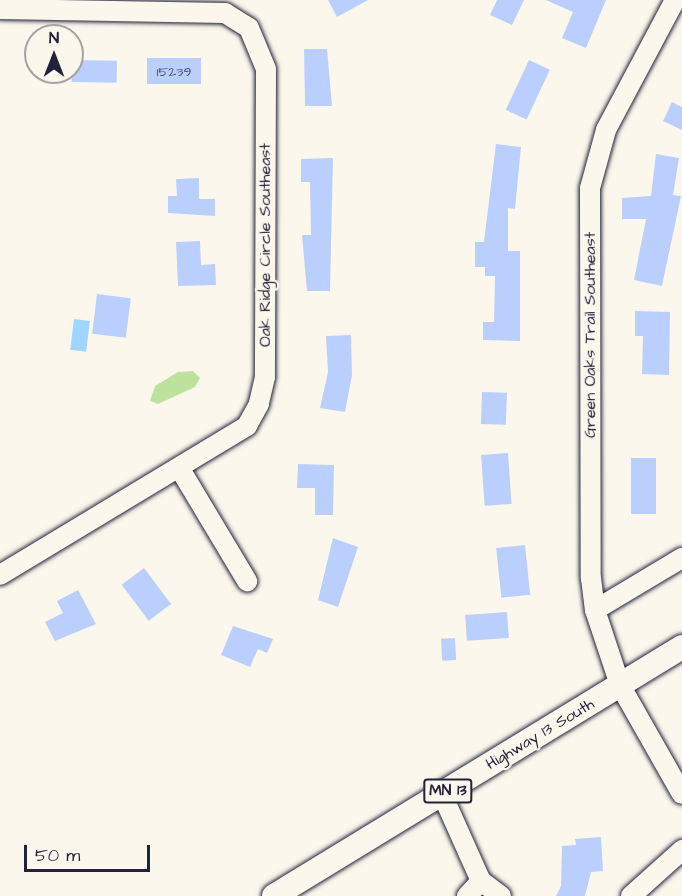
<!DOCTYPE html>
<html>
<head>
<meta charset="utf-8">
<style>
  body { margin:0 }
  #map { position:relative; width:682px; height:896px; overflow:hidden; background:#fbf7ec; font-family:"Architects Daughter",sans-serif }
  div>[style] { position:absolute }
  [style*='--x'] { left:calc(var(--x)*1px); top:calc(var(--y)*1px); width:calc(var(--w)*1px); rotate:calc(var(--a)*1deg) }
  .green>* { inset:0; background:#bee29d }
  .water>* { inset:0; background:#9fd5fe; transform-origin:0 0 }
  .building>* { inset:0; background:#bbcfff; transform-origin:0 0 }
  .roads { filter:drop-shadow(0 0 2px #22223b) drop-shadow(0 0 2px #22223b) }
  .minor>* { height:20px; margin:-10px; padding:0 10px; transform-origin:10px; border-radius:10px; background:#fbf7ec }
  .major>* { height:24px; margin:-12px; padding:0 12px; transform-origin:12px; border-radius:12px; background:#fbf7ec }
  span { translate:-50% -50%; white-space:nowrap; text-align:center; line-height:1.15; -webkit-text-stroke:4.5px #fbf7ec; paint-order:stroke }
  .number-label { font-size:14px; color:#484d6c }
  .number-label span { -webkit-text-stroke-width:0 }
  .shield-label span { padding:2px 4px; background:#fbf7ec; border:2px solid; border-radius:4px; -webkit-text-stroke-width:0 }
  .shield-label { font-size:15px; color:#22223b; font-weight:700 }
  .street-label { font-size:16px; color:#22223b }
  .north { position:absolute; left:24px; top:24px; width:60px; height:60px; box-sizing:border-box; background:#fbf7ec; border:2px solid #a4a2a5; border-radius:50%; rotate:0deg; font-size:16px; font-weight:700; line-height:24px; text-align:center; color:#22223b }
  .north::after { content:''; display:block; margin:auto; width:21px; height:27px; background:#22223b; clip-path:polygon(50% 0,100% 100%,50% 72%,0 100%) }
  .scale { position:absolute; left:24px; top:845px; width:126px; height:27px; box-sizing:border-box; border:3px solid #22223b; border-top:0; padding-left:8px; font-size:18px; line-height:21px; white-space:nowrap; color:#22223b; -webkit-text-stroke:4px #fbf7ec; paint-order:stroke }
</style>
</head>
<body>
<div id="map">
  <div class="green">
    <div style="clip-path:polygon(193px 371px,200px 378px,195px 387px,158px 404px,150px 401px,155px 386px,178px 372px)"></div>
  </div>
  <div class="water">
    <div style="left:74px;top:319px;width:16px;height:31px;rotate:7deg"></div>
  </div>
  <div class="building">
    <div style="clip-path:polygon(328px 0,368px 0,337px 17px)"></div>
    <div style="clip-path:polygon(497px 0,524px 0,512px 25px,490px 15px)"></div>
    <div style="clip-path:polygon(546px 0,606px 0,586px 48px,562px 38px,573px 12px)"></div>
    <div style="clip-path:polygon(304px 49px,327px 49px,332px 106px,305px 106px)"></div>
    <div style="left:201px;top:58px;width:26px;height:54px;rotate:90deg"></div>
    <div style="left:72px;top:60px;width:45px;height:22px;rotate:1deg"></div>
    <div style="left:529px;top:60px;width:23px;height:55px;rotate:25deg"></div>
    <div style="clip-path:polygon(672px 102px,682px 107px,682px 130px,663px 121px)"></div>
    <div style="clip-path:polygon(496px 144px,521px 147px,515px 209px,508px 208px,508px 251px,520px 251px,520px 341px,483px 340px,483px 322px,494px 322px,495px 276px,485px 276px,485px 267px,475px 267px,475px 242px,484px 242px)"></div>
    <div style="clip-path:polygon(656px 154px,679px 158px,673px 195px,681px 196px,662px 286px,634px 280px,646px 219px,622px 219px,622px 198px,651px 196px)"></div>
    <div style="clip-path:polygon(333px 158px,330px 291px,307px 291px,302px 235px,311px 235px,310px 182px,301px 182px,301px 159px)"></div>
    <div style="clip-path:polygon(199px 178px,199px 199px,215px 199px,215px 216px,168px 213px,168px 196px,177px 196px,176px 179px)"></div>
    <div style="clip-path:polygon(200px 241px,201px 265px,215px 264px,216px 285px,178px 286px,176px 242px)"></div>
    <div style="left:97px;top:294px;width:34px;height:40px;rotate:7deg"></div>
    <div style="clip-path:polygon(635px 311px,670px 312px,669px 375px,642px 374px,643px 336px,635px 336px)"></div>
    <div style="clip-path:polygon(351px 335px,352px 375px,345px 412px,320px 408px,328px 372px,326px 336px)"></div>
    <div style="left:482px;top:392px;width:25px;height:32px;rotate:2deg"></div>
    <div style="left:508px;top:453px;width:51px;height:27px;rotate:86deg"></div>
    <div style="left:631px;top:458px;width:25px;height:56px"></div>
    <div style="clip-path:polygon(298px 464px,334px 465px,333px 515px,315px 515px,315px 488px,297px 488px)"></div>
    <div style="clip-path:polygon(333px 538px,358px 547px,338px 607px,318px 600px)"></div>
    <div style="left:525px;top:545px;width:50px;height:29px;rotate:84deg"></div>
    <div style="left:144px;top:568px;width:45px;height:28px;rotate:53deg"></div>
    <div style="clip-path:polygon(78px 590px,96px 624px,55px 641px,45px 622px,63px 613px,57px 601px)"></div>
    <div style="left:507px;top:612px;width:26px;height:42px;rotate:86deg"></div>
    <div style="clip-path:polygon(233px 626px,273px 639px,267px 653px,258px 649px,250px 667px,221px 655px)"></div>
    <div style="left:455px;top:638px;width:22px;height:14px;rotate:87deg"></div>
    <div style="clip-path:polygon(601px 837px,603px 871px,591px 872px,585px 896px,556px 896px,561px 886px,562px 846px,576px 845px,575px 839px)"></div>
  </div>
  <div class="roads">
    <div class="minor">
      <div style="--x:675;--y:0;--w:147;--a:118"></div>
      <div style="--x:606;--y:130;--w:60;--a:105.4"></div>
      <div style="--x:590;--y:188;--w:390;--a:89.9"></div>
      <div style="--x:591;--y:578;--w:32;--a:83"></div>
      <div style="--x:595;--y:610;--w:79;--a:71.6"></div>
      <div style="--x:620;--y:685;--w:125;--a:60.4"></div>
      <div style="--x:0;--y:9;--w:225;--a:1"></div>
      <div style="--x:225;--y:13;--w:28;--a:32"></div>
      <div style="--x:249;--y:28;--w:44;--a:67.5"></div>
      <div style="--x:266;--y:69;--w:308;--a:90.2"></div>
      <div style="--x:265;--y:377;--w:28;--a:103"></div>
      <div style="--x:259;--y:404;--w:25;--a:119"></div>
      <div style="--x:247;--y:426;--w:288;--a:148.9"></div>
      <div style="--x:180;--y:469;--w:131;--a:59.1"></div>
      <div style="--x:595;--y:610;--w:101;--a:-30.9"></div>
      <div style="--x:442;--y:794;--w:95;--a:65.9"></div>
      <div style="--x:481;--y:881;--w:25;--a:37"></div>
      <div style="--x:467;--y:896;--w:21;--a:-47"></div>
      <div style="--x:631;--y:896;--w:69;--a:-42"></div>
    </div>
    <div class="major">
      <div style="--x:274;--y:896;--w:478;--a:-31.4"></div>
    </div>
  </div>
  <div class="number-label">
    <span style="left:174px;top:72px">15239</span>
  </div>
  <div class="shield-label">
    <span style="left:448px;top:791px">MN 13</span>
  </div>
  <div class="street-label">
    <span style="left:265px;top:245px;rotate:-90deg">Oak Ridge Circle Southeast</span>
    <span style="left:590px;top:335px;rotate:-90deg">Green Oaks Trail Southeast</span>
    <span style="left:540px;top:734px;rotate:-31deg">Highway 13 South</span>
  </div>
  <div class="north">N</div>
  <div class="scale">50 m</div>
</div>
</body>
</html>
